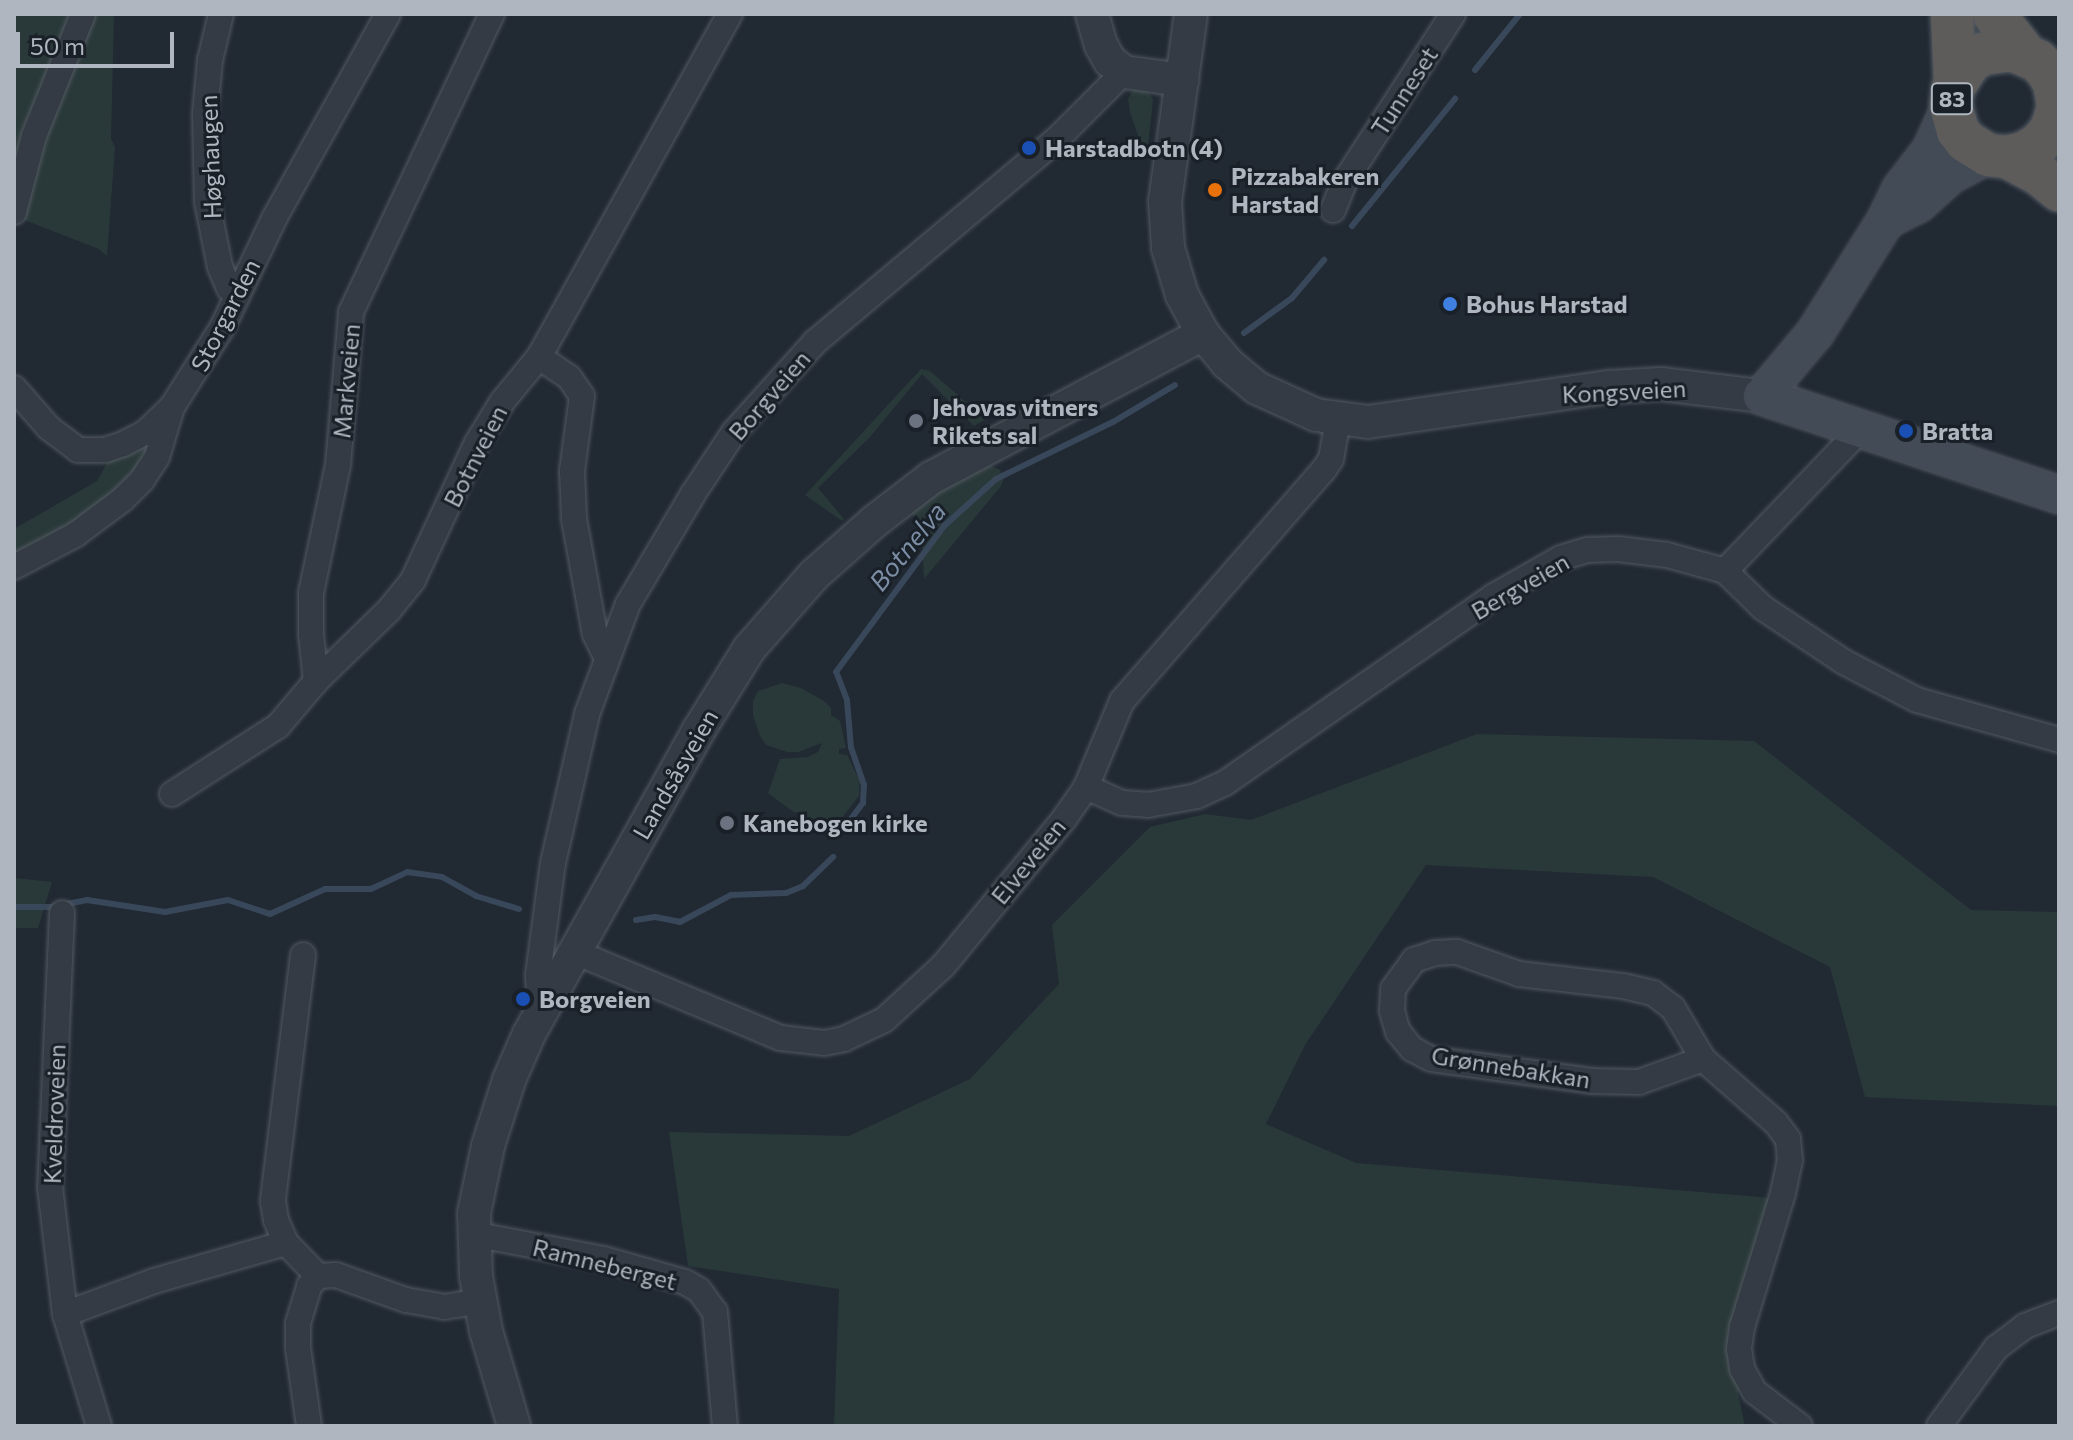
<!DOCTYPE html>
<html>
<head>
<meta charset="utf-8">
<style>
  body { margin:0 }
  #map { position:relative; width:2073px; height:1440px; overflow:hidden; background:#212933; font-family:Commissioner,sans-serif }
  div>[style] { position:absolute }
  [style*='--x'] { left:calc(var(--x)*1px); top:calc(var(--y)*1px); width:calc(var(--w)*1px); rotate:calc(var(--a)*1deg) }
  .green>* { inset:0; background:#293939 }
  .stream>* { height:6px; margin:-3px; padding:0 3px; transform-origin:3px; border-radius:3px; background:#39475a }
  .roads { filter:drop-shadow(0 0 2px #525961) drop-shadow(0 0 2px #525961) }
  .minor>* { height:24px; margin:-12px; padding:0 12px; transform-origin:12px; border-radius:12px; background:#343b44 }
  .tertiary>* { height:32px; margin:-16px; padding:0 16px; transform-origin:16px; border-radius:16px; background:#343b44 }
  .secondary>* { height:36px; margin:-18px; padding:0 18px; transform-origin:18px; border-radius:18px; background:#434b56 }
  .trunk>* { height:42px; margin:-21px; padding:0 21px; transform-origin:21px; border-radius:21px; background:#5e5c5b }
  .dots>* { width:22px; height:22px; translate:-50% -50%; box-sizing:border-box; border:4px solid #1a2028; border-radius:50% }
  span { translate:-50% -50%; white-space:nowrap; text-align:center; line-height:1.15; -webkit-text-stroke:6px #1a2028; paint-order:stroke }
  .shield-label span { padding:2px 6px; background:#1a2028; border:2px solid; border-radius:6px; -webkit-text-stroke-width:0 }
  .shield-label { font-size:22px; color:#afb6c0; font-weight:700 }
  .street-label { font-size:24px; color:#afb6c0 }
  .poi-label { font-size:24px; color:#afb6c0; font-weight:700 }
  .left { translate:0 -50%; text-align:left }
  .water-label { font-size:26px; color:#7b8ea5; font-style:italic }
  .frame { position:absolute; inset:0; border:16px solid #afb6c0; pointer-events:none }
  .scale { position:absolute; left:16px; top:32px; width:158px; height:36px; box-sizing:border-box; border:4px solid #afb6c0; border-top:0; padding-left:10px; font-size:24px; line-height:28px; white-space:nowrap; color:#afb6c0; -webkit-text-stroke:6px #1a2028; paint-order:stroke }
</style>
</head>
<body>
<div id="map">
  <div class="green">
    <div style="clip-path:polygon(14px 14px,114px 14px,111px 139px,115px 147px,107px 256px,99px 249px,14px 216px)"></div>
    <div style="clip-path:polygon(1134px 88px,1147px 91px,1153px 99px,1148px 147px,1142px 147px,1130px 112px,1128px 99px)"></div>
    <div style="clip-path:polygon(921px 369px,930px 371px,973px 408px,970px 412px,976px 415px,979px 412px,984px 420px,974px 426px,922px 374px,870px 437px,818px 488px,844px 519px,842px 521px,805px 495px)"></div>
    <div style="clip-path:polygon(158px 428px,153px 453px,112px 501px,14px 557px,14px 529px,97px 481px,112px 454px)"></div>
    <div style="clip-path:polygon(985px 463px,1000px 470px,1004px 478px,1001px 486px,924px 579px,921px 521px,904px 509px)"></div>
    <div style="clip-path:polygon(782px 683px,801px 688px,824px 701px,831px 708px,831px 715px,840px 721px,846px 748px,839px 749px,839px 754px,847px 755px,860px 781px,859px 796px,834px 828px,792px 811px,768px 793px,780px 759px,808px 757px,818px 752px,822px 743px,798px 752px,787px 752px,766px 745px,760px 736px,753px 715px,753px 701px,758px 691px)"></div>
    <div style="clip-path:polygon(1477px 734px,1754px 741px,1971px 910px,2059px 912px,2059px 1106px,1865px 1097px,1830px 967px,1653px 877px,1426px 865px,1305px 1045px,1266px 1124px,1356px 1163px,1771px 1198px,1738px 1393px,1745px 1426px,834px 1426px,839px 1289px,688px 1266px,669px 1132px,849px 1136px,970px 1079px,1059px 984px,1052px 925px,1150px 827px,1205px 814px,1251px 820px)"></div>
    <div style="clip-path:polygon(14px 878px,52px 882px,38px 928px,14px 928px)"></div>
  </div>
  <div class="stream">
    <div style="--x:1475;--y:70;--w:72;--a:-51.2"></div>
    <div style="--x:1352;--y:226;--w:164;--a:-51"></div>
    <div style="--x:1244;--y:333;--w:59;--a:-36.1"></div>
    <div style="--x:1292;--y:298;--w:50;--a:-49.9"></div>
    <div style="--x:844;--y:828;--w:31;--a:-53"></div>
    <div style="--x:863;--y:803;--w:18;--a:-87"></div>
    <div style="--x:864;--y:785;--w:39;--a:-109"></div>
    <div style="--x:851;--y:748;--w:48;--a:-94.8"></div>
    <div style="--x:847;--y:700;--w:30;--a:-111"></div>
    <div style="--x:836;--y:672;--w:182;--a:-53.5"></div>
    <div style="--x:944;--y:526;--w:70;--a:-42.1"></div>
    <div style="--x:996;--y:479;--w:130;--a:-26"></div>
    <div style="--x:1113;--y:422;--w:72;--a:-30.8"></div>
    <div style="--x:14;--y:907;--w:37;--a:0"></div>
    <div style="--x:51;--y:907;--w:37;--a:-11"></div>
    <div style="--x:87;--y:900;--w:79;--a:8.7"></div>
    <div style="--x:165;--y:912;--w:64;--a:-10.8"></div>
    <div style="--x:228;--y:900;--w:44;--a:18.4"></div>
    <div style="--x:270;--y:914;--w:60;--a:-24.4"></div>
    <div style="--x:325;--y:889;--w:46;--a:0"></div>
    <div style="--x:371;--y:889;--w:40;--a:-25"></div>
    <div style="--x:407;--y:872;--w:35;--a:8"></div>
    <div style="--x:442;--y:877;--w:39;--a:29"></div>
    <div style="--x:476;--y:896;--w:45;--a:16.8"></div>
    <div style="--x:636;--y:920;--w:19;--a:-9"></div>
    <div style="--x:655;--y:917;--w:25;--a:11"></div>
    <div style="--x:680;--y:922;--w:58;--a:-27.9"></div>
    <div style="--x:731;--y:895;--w:55;--a:-2.1"></div>
    <div style="--x:786;--y:893;--w:18;--a:-22"></div>
    <div style="--x:803;--y:886;--w:42;--a:-44"></div>
  </div>
  <div class="roads">
    <div class="minor">
      <div style="--x:221;--y:14;--w:47;--a:103.4"></div>
      <div style="--x:210;--y:60;--w:54;--a:95.3"></div>
      <div style="--x:205;--y:114;--w:88;--a:88.7"></div>
      <div style="--x:207;--y:202;--w:66;--a:78.7"></div>
      <div style="--x:220;--y:267;--w:23;--a:67"></div>
      <div style="--x:229;--y:288;--w:10;--a:37"></div>
      <div style="--x:1333;--y:210;--w:31;--a:-68"></div>
      <div style="--x:1345;--y:181;--w:199;--a:-57.1"></div>
      <div style="--x:14;--y:212;--w:79;--a:-75.3"></div>
      <div style="--x:34;--y:136;--w:131;--a:-68.1"></div>
      <div style="--x:539;--y:357;--w:36;--a:34"></div>
      <div style="--x:569;--y:377;--w:23;--a:56"></div>
      <div style="--x:582;--y:396;--w:76;--a:97.6"></div>
      <div style="--x:572;--y:471;--w:48;--a:87.6"></div>
      <div style="--x:574;--y:519;--w:117;--a:79.7"></div>
      <div style="--x:595;--y:634;--w:25;--a:64"></div>
      <div style="--x:14;--y:388;--w:53;--a:48.8"></div>
      <div style="--x:49;--y:428;--w:36;--a:37"></div>
      <div style="--x:78;--y:450;--w:27;--a:0"></div>
      <div style="--x:105;--y:450;--w:19;--a:-18"></div>
      <div style="--x:123;--y:444;--w:25;--a:-27"></div>
      <div style="--x:145;--y:433;--w:37;--a:-44"></div>
      <div style="--x:14;--y:567;--w:69;--a:-27.7"></div>
      <div style="--x:75;--y:535;--w:59;--a:-36.7"></div>
      <div style="--x:122;--y:500;--w:28;--a:-45"></div>
      <div style="--x:142;--y:480;--w:27;--a:-57"></div>
      <div style="--x:157;--y:457;--w:52;--a:-73.3"></div>
      <div style="--x:172;--y:407;--w:93;--a:-57.7"></div>
      <div style="--x:222;--y:328;--w:123;--a:-64.5"></div>
      <div style="--x:275;--y:217;--w:232;--a:-60.9"></div>
      <div style="--x:1725;--y:571;--w:197;--a:-46.2"></div>
      <div style="--x:316;--y:681;--w:47;--a:-96.1"></div>
      <div style="--x:311;--y:634;--w:41;--a:-90"></div>
      <div style="--x:311;--y:593;--w:131;--a:-78.1"></div>
      <div style="--x:338;--y:465;--w:154;--a:-85.1"></div>
      <div style="--x:351;--y:312;--w:330;--a:-64.7"></div>
      <div style="--x:1086;--y:787;--w:39;--a:24"></div>
      <div style="--x:1122;--y:803;--w:26;--a:4"></div>
      <div style="--x:1148;--y:805;--w:50;--a:-10.4"></div>
      <div style="--x:1197;--y:796;--w:31;--a:-25"></div>
      <div style="--x:1225;--y:783;--w:328;--a:-34.8"></div>
      <div style="--x:1494;--y:596;--w:77;--a:-29.6"></div>
      <div style="--x:1561;--y:558;--w:28;--a:-17"></div>
      <div style="--x:1588;--y:550;--w:30;--a:-2"></div>
      <div style="--x:1618;--y:549;--w:49;--a:7"></div>
      <div style="--x:1667;--y:555;--w:60;--a:15.4"></div>
      <div style="--x:1725;--y:571;--w:53;--a:44.2"></div>
      <div style="--x:1763;--y:608;--w:97;--a:33.7"></div>
      <div style="--x:1844;--y:662;--w:82;--a:27.5"></div>
      <div style="--x:1917;--y:700;--w:148;--a:15.7"></div>
      <div style="--x:172;--y:794;--w:126;--a:-32.7"></div>
      <div style="--x:278;--y:726;--w:59;--a:-49.8"></div>
      <div style="--x:316;--y:681;--w:102;--a:-44.2"></div>
      <div style="--x:389;--y:610;--w:38;--a:-51"></div>
      <div style="--x:413;--y:580;--w:151;--a:-65"></div>
      <div style="--x:477;--y:443;--w:48;--a:-58.6"></div>
      <div style="--x:502;--y:402;--w:58;--a:-50.6"></div>
      <div style="--x:539;--y:357;--w:393;--a:-60.9"></div>
      <div style="--x:62;--y:913;--w:274;--a:92.5"></div>
      <div style="--x:50;--y:1187;--w:128;--a:83.3"></div>
      <div style="--x:65;--y:1314;--w:117;--a:73.1"></div>
      <div style="--x:575;--y:952;--w:223;--a:22.7"></div>
      <div style="--x:781;--y:1038;--w:43;--a:6.6"></div>
      <div style="--x:824;--y:1043;--w:20;--a:-11"></div>
      <div style="--x:844;--y:1039;--w:44;--a:-25.4"></div>
      <div style="--x:884;--y:1020;--w:80;--a:-42.5"></div>
      <div style="--x:943;--y:966;--w:190;--a:-50.5"></div>
      <div style="--x:1064;--y:819;--w:39;--a:-55"></div>
      <div style="--x:1086;--y:787;--w:93;--a:-67.3"></div>
      <div style="--x:1122;--y:701;--w:309;--a:-48.9"></div>
      <div style="--x:1325;--y:468;--w:11;--a:-56"></div>
      <div style="--x:1331;--y:459;--w:40;--a:-80"></div>
      <div style="--x:303;--y:955;--w:248;--a:97"></div>
      <div style="--x:273;--y:1201;--w:19;--a:81"></div>
      <div style="--x:276;--y:1220;--w:25;--a:67"></div>
      <div style="--x:286;--y:1243;--w:46;--a:45.9"></div>
      <div style="--x:541;--y:1012;--w:37;--a:-95"></div>
      <div style="--x:538;--y:975;--w:113;--a:-82.4"></div>
      <div style="--x:553;--y:863;--w:153;--a:-77.1"></div>
      <div style="--x:587;--y:714;--w:117;--a:-69.6"></div>
      <div style="--x:628;--y:604;--w:128;--a:-59.4"></div>
      <div style="--x:693;--y:494;--w:74;--a:-56.5"></div>
      <div style="--x:734;--y:432;--w:121;--a:-48"></div>
      <div style="--x:815;--y:342;--w:314;--a:-40"></div>
      <div style="--x:1056;--y:140;--w:96;--a:-45"></div>
      <div style="--x:1703;--y:1059;--w:68;--a:160.2"></div>
      <div style="--x:1639;--y:1082;--w:47;--a:-178.8"></div>
      <div style="--x:1592;--y:1081;--w:162;--a:-172.2"></div>
      <div style="--x:1431;--y:1059;--w:21;--a:-152"></div>
      <div style="--x:1412;--y:1049;--w:22;--a:-129"></div>
      <div style="--x:1398;--y:1032;--w:22;--a:-106"></div>
      <div style="--x:1392;--y:1011;--w:22;--a:-87"></div>
      <div style="--x:1393;--y:989;--w:36;--a:-54"></div>
      <div style="--x:1414;--y:960;--w:22;--a:-18"></div>
      <div style="--x:1435;--y:953;--w:22;--a:-3"></div>
      <div style="--x:1457;--y:952;--w:66;--a:19.5"></div>
      <div style="--x:1519;--y:974;--w:105;--a:6.6"></div>
      <div style="--x:1623;--y:986;--w:31;--a:13"></div>
      <div style="--x:1653;--y:993;--w:25;--a:37"></div>
      <div style="--x:1673;--y:1008;--w:59;--a:59.5"></div>
      <div style="--x:1703;--y:1059;--w:97;--a:41.2"></div>
      <div style="--x:1776;--y:1123;--w:20;--a:53"></div>
      <div style="--x:1788;--y:1139;--w:21;--a:85"></div>
      <div style="--x:1790;--y:1160;--w:34;--a:102"></div>
      <div style="--x:1783;--y:1193;--w:140;--a:107"></div>
      <div style="--x:1742;--y:1327;--w:22;--a:98"></div>
      <div style="--x:1739;--y:1349;--w:20;--a:81"></div>
      <div style="--x:1742;--y:1369;--w:26;--a:61"></div>
      <div style="--x:1755;--y:1392;--w:56;--a:37.1"></div>
      <div style="--x:473;--y:1234;--w:133;--a:10.8"></div>
      <div style="--x:604;--y:1259;--w:84;--a:15.9"></div>
      <div style="--x:685;--y:1282;--w:16;--a:30"></div>
      <div style="--x:699;--y:1290;--w:27;--a:54"></div>
      <div style="--x:715;--y:1312;--w:114;--a:85"></div>
      <div style="--x:65;--y:1314;--w:95;--a:-20.3"></div>
      <div style="--x:154;--y:1281;--w:137;--a:-16.1"></div>
      <div style="--x:309;--y:1426;--w:79;--a:-98"></div>
      <div style="--x:298;--y:1348;--w:25;--a:-90"></div>
      <div style="--x:298;--y:1323;--w:39;--a:-73"></div>
      <div style="--x:309;--y:1286;--w:13;--a:-48"></div>
      <div style="--x:318;--y:1276;--w:18;--a:-3"></div>
      <div style="--x:336;--y:1275;--w:74;--a:19.7"></div>
      <div style="--x:406;--y:1300;--w:39;--a:10"></div>
      <div style="--x:444;--y:1307;--w:36;--a:-9"></div>
      <div style="--x:1939;--y:1426;--w:97;--a:-53.8"></div>
      <div style="--x:1996;--y:1348;--w:36;--a:-37"></div>
      <div style="--x:2025;--y:1326;--w:36;--a:-21"></div>
    </div>
    <div class="tertiary">
      <div style="--x:1092;--y:14;--w:32;--a:74"></div>
      <div style="--x:1101;--y:45;--w:18;--a:61"></div>
      <div style="--x:1110;--y:61;--w:18;--a:38"></div>
      <div style="--x:1124;--y:72;--w:59;--a:7.9"></div>
      <div style="--x:1191;--y:14;--w:189;--a:97.9"></div>
      <div style="--x:1165;--y:201;--w:47;--a:86.3"></div>
      <div style="--x:1168;--y:248;--w:49;--a:73.4"></div>
      <div style="--x:1182;--y:295;--w:44;--a:61.7"></div>
      <div style="--x:1203;--y:334;--w:38;--a:50"></div>
      <div style="--x:1227;--y:363;--w:39;--a:40"></div>
      <div style="--x:1257;--y:388;--w:65;--a:24.6"></div>
      <div style="--x:1316;--y:415;--w:52;--a:7.7"></div>
      <div style="--x:1368;--y:422;--w:244;--a:-8.3"></div>
      <div style="--x:1609;--y:387;--w:52;--a:-3.3"></div>
      <div style="--x:1661;--y:384;--w:102;--a:6.8"></div>
      <div style="--x:514;--y:1426;--w:99;--a:-106.4"></div>
      <div style="--x:486;--y:1331;--w:56;--a:-100.3"></div>
      <div style="--x:476;--y:1276;--w:63;--a:-91.8"></div>
      <div style="--x:474;--y:1213;--w:68;--a:-78.2"></div>
      <div style="--x:488;--y:1146;--w:69;--a:-72.3"></div>
      <div style="--x:509;--y:1080;--w:50;--a:-66.5"></div>
      <div style="--x:529;--y:1034;--w:345;--a:-60.8"></div>
      <div style="--x:697;--y:733;--w:99;--a:-58.2"></div>
      <div style="--x:749;--y:649;--w:98;--a:-48.7"></div>
      <div style="--x:814;--y:575;--w:81;--a:-41.5"></div>
      <div style="--x:875;--y:521;--w:71;--a:-37.5"></div>
      <div style="--x:931;--y:478;--w:308;--a:-27.9"></div>
    </div>
    <div class="secondary">
      <div style="--x:1951;--y:106;--w:48;--a:114.4"></div>
      <div style="--x:1931;--y:150;--w:49;--a:127.6"></div>
      <div style="--x:1901;--y:189;--w:34;--a:116"></div>
      <div style="--x:1886;--y:220;--w:133;--a:122.1"></div>
      <div style="--x:1815;--y:333;--w:82;--a:130.1"></div>
      <div style="--x:1762;--y:396;--w:313;--a:18.4"></div>
      <div style="--x:1888;--y:219;--w:34;--a:-27"></div>
      <div style="--x:1918;--y:204;--w:43;--a:-42.2"></div>
      <div style="--x:1950;--y:175;--w:43;--a:-27.8"></div>
    </div>
    <div class="trunk">
      <div style="--x:1952;--y:14;--w:69;--a:87.5"></div>
      <div style="--x:1994;--y:14;--w:52;--a:52"></div>
      <div style="--x:2058;--y:108;--w:23;--a:108"></div>
      <div style="--x:2051;--y:130;--w:18;--a:131"></div>
      <div style="--x:2039;--y:144;--w:17;--a:149"></div>
      <div style="--x:2024;--y:153;--w:17;--a:167"></div>
      <div style="--x:2007;--y:157;--w:19;--a:-174"></div>
      <div style="--x:1988;--y:155;--w:26;--a:-148"></div>
      <div style="--x:1966;--y:141;--w:13;--a:-129"></div>
      <div style="--x:1958;--y:131;--w:26;--a:-106"></div>
      <div style="--x:1951;--y:106;--w:18;--a:-84"></div>
      <div style="--x:1953;--y:88;--w:31;--a:-57"></div>
      <div style="--x:1970;--y:62;--w:15;--a:-32"></div>
      <div style="--x:1983;--y:54;--w:29;--a:-8"></div>
      <div style="--x:2012;--y:50;--w:28;--a:23"></div>
      <div style="--x:2038;--y:61;--w:13;--a:48"></div>
      <div style="--x:2047;--y:71;--w:14;--a:60"></div>
      <div style="--x:2054;--y:83;--w:28;--a:80"></div>
      <div style="--x:2007;--y:157;--w:36;--a:28"></div>
      <div style="--x:2039;--y:174;--w:26;--a:39"></div>
    </div>
  </div>
  <div class="dots">
    <div style="left:1029px;top:148px;background:#1a4fb4"></div>
    <div style="left:1215px;top:190px;background:#e8710a"></div>
    <div style="left:1450px;top:304px;background:#3f7fe0"></div>
    <div style="left:916px;top:421px;background:#6b7280"></div>
    <div style="left:1906px;top:431px;background:#1a4fb4"></div>
    <div style="left:727px;top:823px;background:#6b7280"></div>
    <div style="left:523px;top:999px;background:#1a4fb4"></div>
  </div>
  <div class="shield-label">
    <span style="left:1952px;top:99px">83</span>
  </div>
  <div class="street-label">
    <span style="left:1404px;top:91px;rotate:-57deg">Tunneset</span>
    <span style="left:210px;top:157px;rotate:-92deg">Høghaugen</span>
    <span style="left:225px;top:315px;rotate:-63deg">Storgarden</span>
    <span style="left:346px;top:381px;rotate:-85deg">Markveien</span>
    <span style="left:1624px;top:391px;rotate:-3deg">Kongsveien</span>
    <span style="left:769px;top:395px;rotate:-49deg">Borgveien</span>
    <span style="left:475px;top:456px;rotate:-63deg">Botnveien</span>
    <span style="left:1520px;top:586px;rotate:-30deg">Bergveien</span>
    <span style="left:675px;top:774px;rotate:-60deg">Landsåsveien</span>
    <span style="left:1028px;top:861px;rotate:-51deg">Elveveien</span>
    <span style="left:1511px;top:1067px;rotate:9deg">Grønnebakkan</span>
    <span style="left:54px;top:1114px;rotate:-88deg">Kveldroveien</span>
    <span style="left:605px;top:1264px;rotate:14deg">Ramneberget</span>
  </div>
  <div class="poi-label">
    <span class="left" style="left:1045px;top:148px">Harstadbotn (4)</span>
    <span class="left" style="left:1231px;top:190px">Pizzabakeren<br>Harstad</span>
    <span class="left" style="left:1466px;top:304px">Bohus Harstad</span>
    <span class="left" style="left:932px;top:421px">Jehovas vitners<br>Rikets sal</span>
    <span class="left" style="left:1922px;top:431px">Bratta</span>
    <span class="left" style="left:743px;top:823px">Kanebogen kirke</span>
    <span class="left" style="left:539px;top:999px">Borgveien</span>
  </div>
  <div class="water-label">
    <span style="left:907px;top:546px;rotate:-51deg">Botnelva</span>
  </div>
  <div class="frame"></div>
  <div class="scale">50 m</div>
</div>
</body>
</html>
